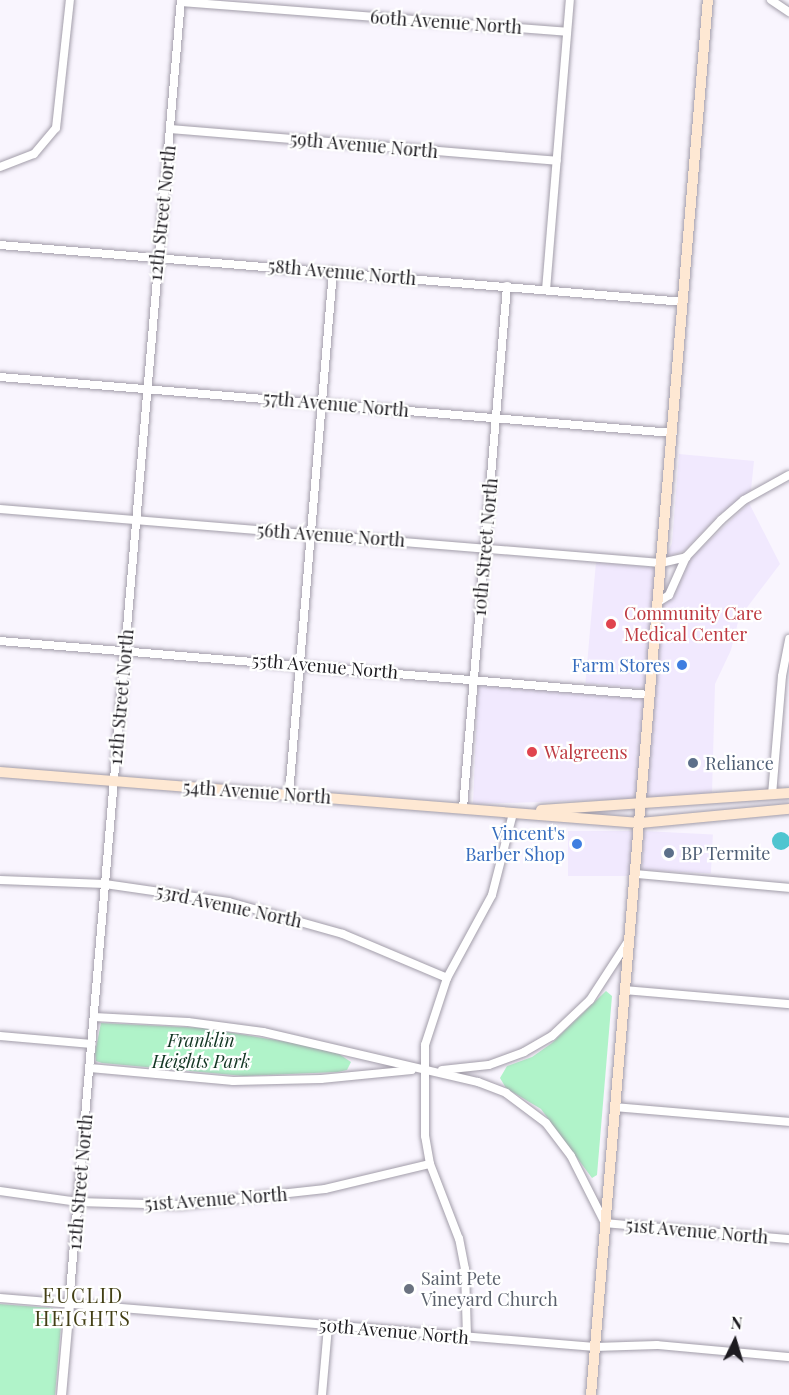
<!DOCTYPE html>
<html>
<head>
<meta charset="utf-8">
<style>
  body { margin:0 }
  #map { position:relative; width:789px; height:1395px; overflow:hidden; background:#f9f5fe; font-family:"Playfair Display",serif }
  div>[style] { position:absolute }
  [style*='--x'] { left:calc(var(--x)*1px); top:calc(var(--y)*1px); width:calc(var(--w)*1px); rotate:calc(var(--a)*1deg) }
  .built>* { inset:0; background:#f1e9fe; transform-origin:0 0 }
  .green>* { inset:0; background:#b0f3c9 }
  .water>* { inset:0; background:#4fc5d0 }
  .round { border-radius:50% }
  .roads { filter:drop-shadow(0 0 2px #a29da9) drop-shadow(0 0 2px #a29da9) }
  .minor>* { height:8px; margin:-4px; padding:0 4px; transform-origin:4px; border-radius:4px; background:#fff }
  .tertiary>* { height:9px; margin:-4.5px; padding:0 4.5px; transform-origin:4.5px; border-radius:4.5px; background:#fff }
  .secondary>* { height:10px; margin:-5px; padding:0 5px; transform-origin:5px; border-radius:5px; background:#fee8d3 }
  .dots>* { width:16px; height:16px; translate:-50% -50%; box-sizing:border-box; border:3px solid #fff; border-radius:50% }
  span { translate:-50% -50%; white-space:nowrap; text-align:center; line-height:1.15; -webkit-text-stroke:4.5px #fff; paint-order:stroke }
  .street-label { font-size:18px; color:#1c1a1f }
  .health-label { font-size:18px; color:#be3a42 }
  .left { translate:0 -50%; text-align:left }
  .shop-label { font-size:18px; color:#366cbe }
  .right { translate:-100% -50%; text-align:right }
  .service-label { font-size:18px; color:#4e5e75 }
  .park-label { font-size:18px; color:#133623; font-style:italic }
  .worship-label { font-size:18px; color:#5b616d }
  .neighbourhood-label { font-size:20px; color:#433f15; letter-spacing:1.5px }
  .north { position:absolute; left:705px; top:1311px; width:60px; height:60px; -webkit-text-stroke:4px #fff; paint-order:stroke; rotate:5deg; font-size:16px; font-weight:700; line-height:24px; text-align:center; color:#1c1a1f }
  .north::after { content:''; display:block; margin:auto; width:21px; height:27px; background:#1c1a1f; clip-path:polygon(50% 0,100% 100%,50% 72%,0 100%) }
</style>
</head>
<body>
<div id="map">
  <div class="built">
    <div style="clip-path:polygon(679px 454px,754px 461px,751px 490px,718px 516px,684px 551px,666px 557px,672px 543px)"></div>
    <div style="clip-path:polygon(749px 503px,780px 564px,739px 618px,731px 650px,715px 684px,712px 794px,646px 799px,663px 605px,673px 597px,691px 558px)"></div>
    <div style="left:596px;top:562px;width:60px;height:122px;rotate:5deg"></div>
    <div style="clip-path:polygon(478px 685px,646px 699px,637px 799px,473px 804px)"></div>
    <div style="left:568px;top:831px;width:67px;height:45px"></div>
    <div style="left:644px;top:831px;width:69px;height:39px;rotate:3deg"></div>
  </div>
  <div class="green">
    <div style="clip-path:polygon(606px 991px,612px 996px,597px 1175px,592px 1178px,541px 1109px,506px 1088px,500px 1078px,507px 1066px,532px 1057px,552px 1043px)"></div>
    <div style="clip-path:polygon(101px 1023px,203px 1028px,300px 1044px,339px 1054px,351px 1062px,347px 1070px,338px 1072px,244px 1076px,102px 1063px,96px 1061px,95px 1053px)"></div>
    <div style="clip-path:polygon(0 1304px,52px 1308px,62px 1314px,55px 1395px,0 1395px)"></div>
  </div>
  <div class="water">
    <div class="round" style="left:772px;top:832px;width:18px;height:18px"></div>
  </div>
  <div class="roads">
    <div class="minor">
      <div style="--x:771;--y:0;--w:22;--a:34"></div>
      <div style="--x:181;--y:2;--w:387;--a:4.4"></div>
      <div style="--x:170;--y:129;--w:388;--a:4.7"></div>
      <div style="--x:0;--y:167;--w:36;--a:-21"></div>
      <div style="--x:34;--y:154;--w:34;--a:-50"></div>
      <div style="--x:56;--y:128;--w:129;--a:-83.8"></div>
      <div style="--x:0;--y:245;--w:686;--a:4.76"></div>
      <div style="--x:546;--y:290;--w:291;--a:-85.3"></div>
      <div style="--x:0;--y:377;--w:675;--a:4.76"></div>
      <div style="--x:0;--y:509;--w:663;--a:4.67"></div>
      <div style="--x:661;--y:563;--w:26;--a:-13"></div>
      <div style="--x:658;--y:602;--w:13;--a:-32"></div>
      <div style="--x:669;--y:595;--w:42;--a:-65.9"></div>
      <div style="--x:686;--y:557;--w:51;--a:-46.6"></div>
      <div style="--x:721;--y:520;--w:30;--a:-41"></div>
      <div style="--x:744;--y:500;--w:51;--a:-29.1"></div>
      <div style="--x:0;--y:641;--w:652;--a:4.75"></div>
      <div style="--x:289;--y:794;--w:525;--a:-85.19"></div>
      <div style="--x:772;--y:795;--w:119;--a:-85.2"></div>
      <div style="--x:782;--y:676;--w:38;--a:-79"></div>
      <div style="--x:463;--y:808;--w:524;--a:-85.18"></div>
      <div style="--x:636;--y:874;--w:154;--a:5.2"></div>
      <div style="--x:0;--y:880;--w:105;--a:2.2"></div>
      <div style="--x:105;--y:884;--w:125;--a:8.3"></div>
      <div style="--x:229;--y:902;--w:118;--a:15.7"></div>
      <div style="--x:343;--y:934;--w:113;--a:22.9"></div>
      <div style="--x:625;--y:990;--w:165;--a:4.9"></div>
      <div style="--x:94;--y:1017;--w:94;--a:3"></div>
      <div style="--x:188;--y:1022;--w:76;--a:7.6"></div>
      <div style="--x:263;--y:1032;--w:221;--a:13.1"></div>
      <div style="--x:478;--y:1082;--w:30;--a:21"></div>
      <div style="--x:506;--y:1093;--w:50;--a:36.9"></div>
      <div style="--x:546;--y:1123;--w:41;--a:52.9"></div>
      <div style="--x:571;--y:1156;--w:75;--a:63.1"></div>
      <div style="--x:605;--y:1223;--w:185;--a:5"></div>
      <div style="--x:0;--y:1036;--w:92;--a:5"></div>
      <div style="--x:90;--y:1068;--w:144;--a:5.2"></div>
      <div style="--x:233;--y:1081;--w:88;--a:-1.3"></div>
      <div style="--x:321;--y:1079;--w:91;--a:-5.6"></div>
      <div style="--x:442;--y:1070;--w:47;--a:-6.1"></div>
      <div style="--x:489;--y:1065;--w:37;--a:-20"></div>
      <div style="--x:524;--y:1052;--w:32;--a:-30"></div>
      <div style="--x:552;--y:1036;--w:52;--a:-43.5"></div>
      <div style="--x:590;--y:1000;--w:68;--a:-57"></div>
      <div style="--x:615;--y:1107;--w:175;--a:4.9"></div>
      <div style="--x:0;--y:1191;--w:79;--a:8"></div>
      <div style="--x:78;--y:1202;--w:102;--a:1.7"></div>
      <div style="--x:180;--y:1205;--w:146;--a:-6.3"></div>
      <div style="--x:325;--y:1189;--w:108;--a:-13.4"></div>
      <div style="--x:0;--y:1298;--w:597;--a:4.71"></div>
      <div style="--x:595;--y:1347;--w:62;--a:-1.8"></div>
      <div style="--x:657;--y:1345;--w:133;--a:5.2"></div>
      <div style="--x:69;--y:1303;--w:1308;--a:-85.09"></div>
      <div style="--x:467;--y:1337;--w:68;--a:-91.7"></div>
      <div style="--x:465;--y:1269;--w:31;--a:-101"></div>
      <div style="--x:459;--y:1239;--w:80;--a:-111.1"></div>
      <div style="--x:430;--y:1164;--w:28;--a:-100"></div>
      <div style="--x:425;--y:1136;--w:91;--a:-90"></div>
      <div style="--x:425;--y:1045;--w:71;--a:-71.8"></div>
      <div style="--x:447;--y:978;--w:94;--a:-61.5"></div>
      <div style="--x:492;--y:895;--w:85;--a:-75.6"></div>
      <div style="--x:322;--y:1395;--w:69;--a:-85"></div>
    </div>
    <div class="tertiary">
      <div style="--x:61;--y:1395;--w:92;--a:-85"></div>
    </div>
    <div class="secondary">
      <div style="--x:0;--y:772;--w:642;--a:4.56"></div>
      <div style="--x:640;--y:823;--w:150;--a:-5.4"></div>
      <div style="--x:541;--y:810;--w:249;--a:-3.9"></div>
      <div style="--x:591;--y:1395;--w:1400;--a:-85.21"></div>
    </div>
  </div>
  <div class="dots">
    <div style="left:611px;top:624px;background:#e0444e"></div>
    <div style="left:682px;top:665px;background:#3f7fe0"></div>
    <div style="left:532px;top:752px;background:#e0444e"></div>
    <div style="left:693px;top:763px;background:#5c6f8a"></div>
    <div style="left:577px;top:844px;background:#3f7fe0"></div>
    <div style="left:669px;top:853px;background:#5c6f8a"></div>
    <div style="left:409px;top:1289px;background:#6b7280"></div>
  </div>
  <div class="street-label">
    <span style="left:446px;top:22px;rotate:4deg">60th Avenue North</span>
    <span style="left:364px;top:145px;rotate:5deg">59th Avenue North</span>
    <span style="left:162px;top:213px;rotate:-84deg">12th Street North</span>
    <span style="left:342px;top:272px;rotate:5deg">58th Avenue North</span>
    <span style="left:336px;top:404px;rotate:5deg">57th Avenue North</span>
    <span style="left:331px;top:535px;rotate:4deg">56th Avenue North</span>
    <span style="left:485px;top:547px;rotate:-85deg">10th Street North</span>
    <span style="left:325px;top:666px;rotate:5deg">55th Avenue North</span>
    <span style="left:121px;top:697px;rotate:-85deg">12th Street North</span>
    <span style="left:257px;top:792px;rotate:4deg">54th Avenue North</span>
    <span style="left:229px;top:906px;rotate:12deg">53rd Avenue North</span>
    <span style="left:80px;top:1182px;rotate:-85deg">12th Street North</span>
    <span style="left:216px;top:1199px;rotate:-4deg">51st Avenue North</span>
    <span style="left:697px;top:1231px;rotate:5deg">51st Avenue North</span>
    <span style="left:394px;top:1331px;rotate:5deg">50th Avenue North</span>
  </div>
  <div class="health-label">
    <span class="left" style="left:624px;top:624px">Community Care<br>Medical Center</span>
    <span class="left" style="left:544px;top:752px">Walgreens</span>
  </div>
  <div class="shop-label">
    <span class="right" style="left:670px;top:665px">Farm Stores</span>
    <span class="right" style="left:565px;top:844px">Vincent's<br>Barber Shop</span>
  </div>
  <div class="service-label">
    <span class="left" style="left:705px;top:763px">Reliance</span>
    <span class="left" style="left:681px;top:853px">BP Termite</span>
  </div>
  <div class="park-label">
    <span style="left:201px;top:1051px">Franklin<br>Heights Park</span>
  </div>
  <div class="worship-label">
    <span class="left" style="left:421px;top:1289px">Saint Pete<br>Vineyard Church</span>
  </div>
  <div class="neighbourhood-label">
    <span style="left:83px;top:1306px">EUCLID<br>HEIGHTS</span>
  </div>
  <div class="north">N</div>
</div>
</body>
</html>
